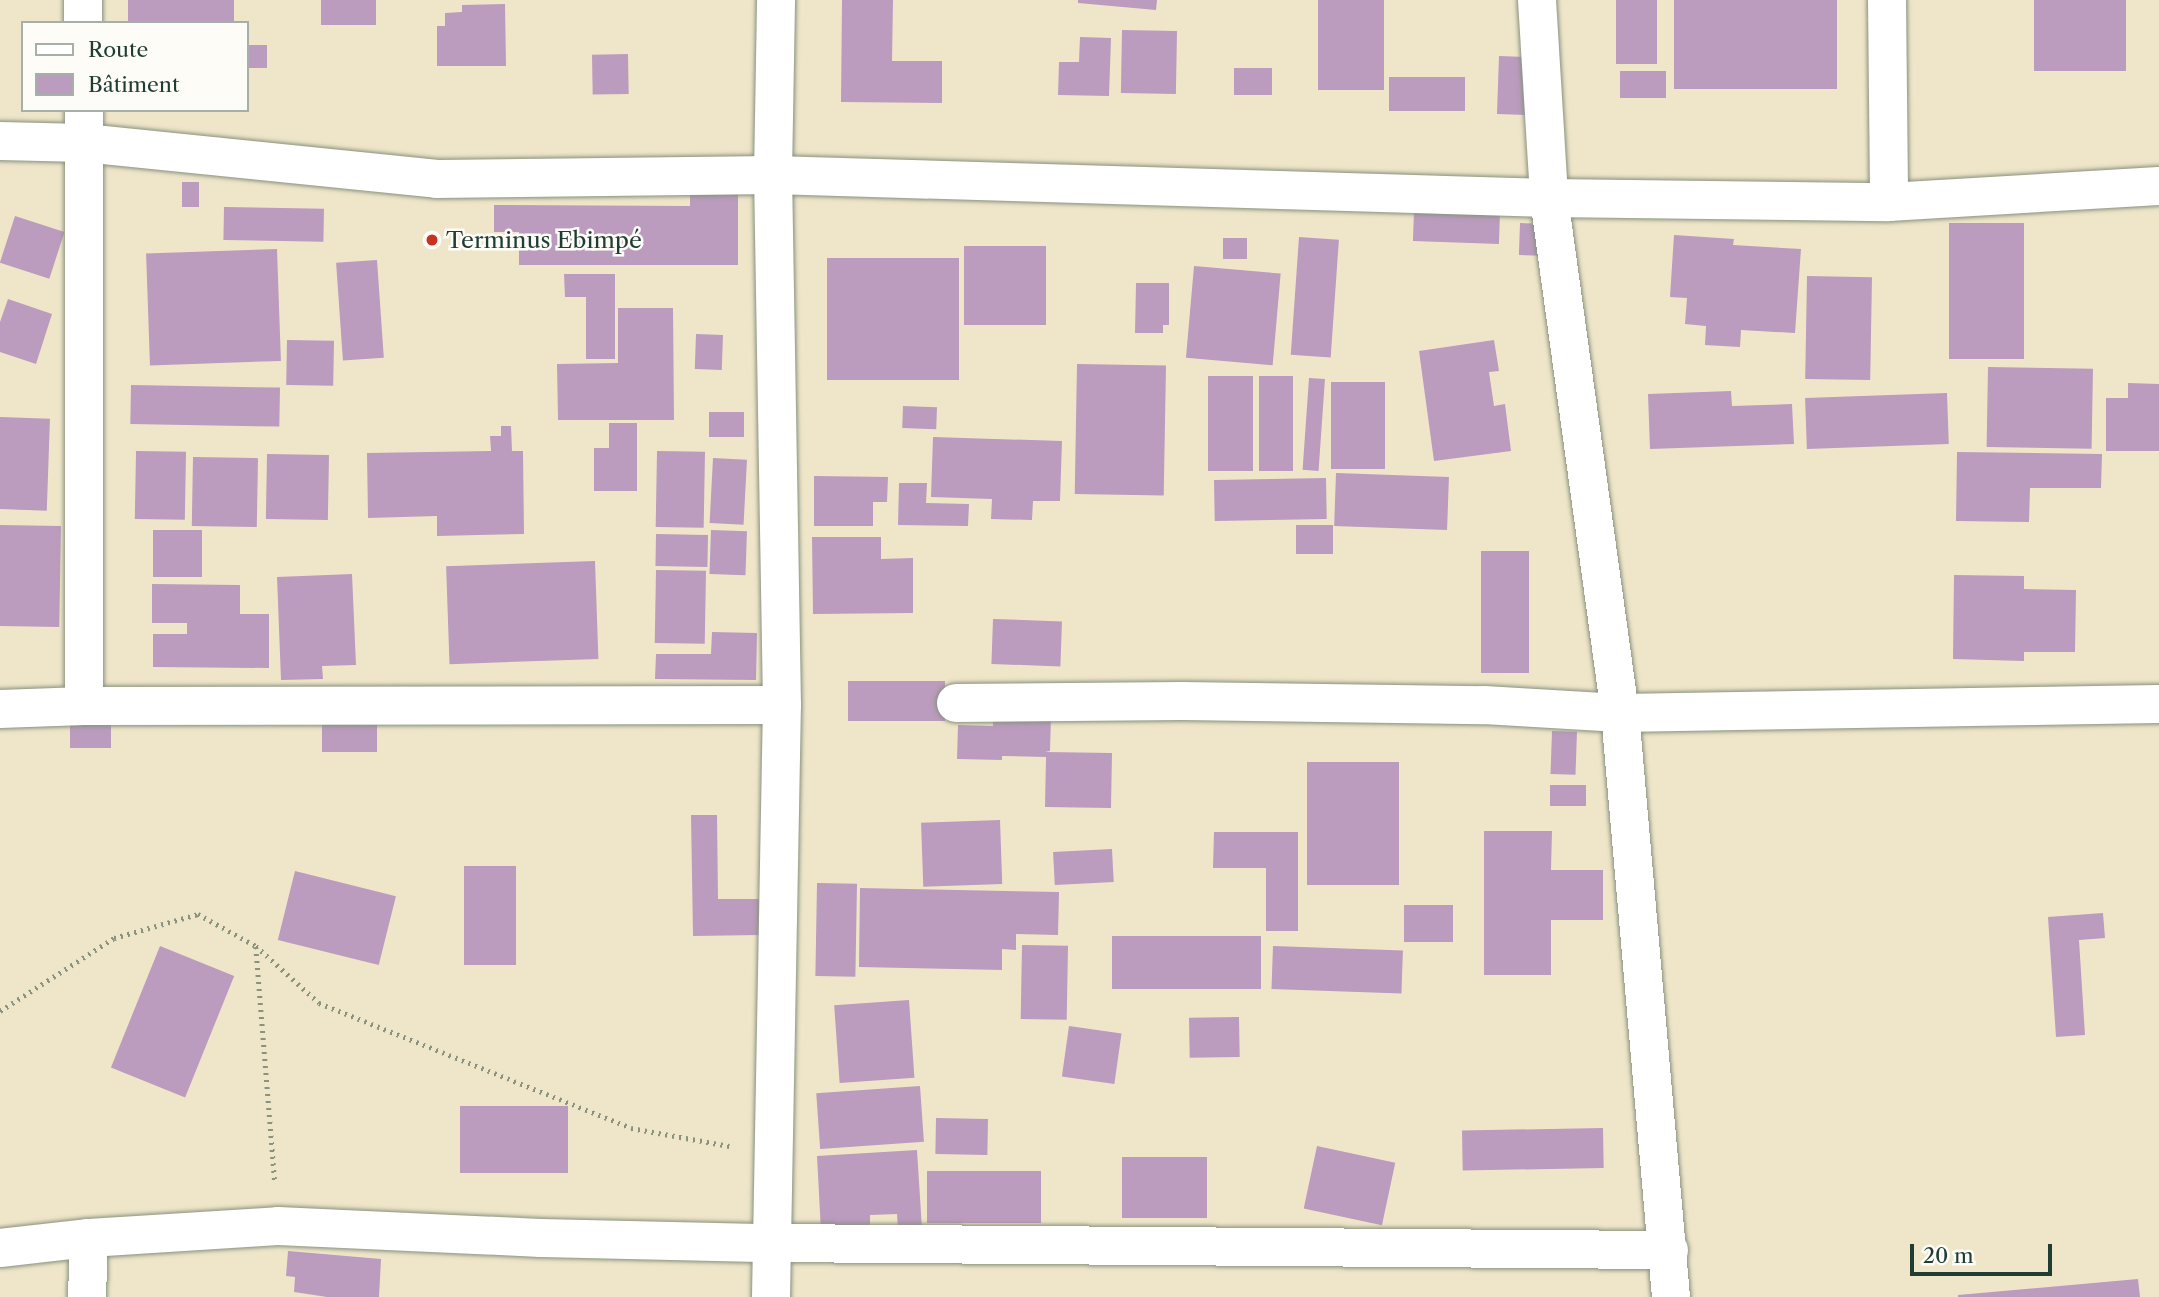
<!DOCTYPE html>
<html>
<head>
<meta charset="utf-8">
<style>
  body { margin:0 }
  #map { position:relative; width:2159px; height:1297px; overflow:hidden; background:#efe6ca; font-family:"Libre Caslon Text",serif }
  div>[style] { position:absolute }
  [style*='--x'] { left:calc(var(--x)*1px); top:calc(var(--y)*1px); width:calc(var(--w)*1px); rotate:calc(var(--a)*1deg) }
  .building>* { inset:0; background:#bb9bbe; transform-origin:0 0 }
  .path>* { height:4.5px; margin-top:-2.25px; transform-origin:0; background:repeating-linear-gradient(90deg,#87927f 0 2px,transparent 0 7px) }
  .roads { filter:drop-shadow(0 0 2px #87927f) drop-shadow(0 0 2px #87927f) }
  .minor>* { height:38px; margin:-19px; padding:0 19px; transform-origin:19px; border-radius:19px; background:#fff }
  .dots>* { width:19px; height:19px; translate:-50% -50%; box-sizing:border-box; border:4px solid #fdfcf7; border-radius:50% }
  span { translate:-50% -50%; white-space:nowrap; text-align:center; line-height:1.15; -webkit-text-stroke:5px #fdfcf7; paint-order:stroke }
  .poi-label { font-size:23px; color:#1f3d34 }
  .left { translate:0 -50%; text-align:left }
  .legend { position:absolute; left:21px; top:21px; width:228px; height:91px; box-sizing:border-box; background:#fdfcf7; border:2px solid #a4b0a9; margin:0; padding:9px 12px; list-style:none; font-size:21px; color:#1f3d34 }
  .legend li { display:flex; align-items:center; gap:14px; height:35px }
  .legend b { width:35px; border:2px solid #a4b0a9 }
  .scale { position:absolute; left:1910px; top:1244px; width:142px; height:32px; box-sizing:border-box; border:4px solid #1f3d34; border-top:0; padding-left:9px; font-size:21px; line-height:24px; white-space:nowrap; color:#1f3d34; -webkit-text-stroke:5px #fdfcf7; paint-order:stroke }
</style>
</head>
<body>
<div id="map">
  <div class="building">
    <div style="left:128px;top:0;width:106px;height:23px"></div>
    <div style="left:321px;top:0;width:55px;height:25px"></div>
    <div style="clip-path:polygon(842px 0,893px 0,892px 61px,942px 61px,942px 103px,841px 102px)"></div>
    <div style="clip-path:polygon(1078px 0,1157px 0,1156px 10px,1078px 3px)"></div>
    <div style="left:1318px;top:0;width:66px;height:90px"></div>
    <div style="left:1616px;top:0;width:41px;height:64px"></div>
    <div style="left:1674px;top:0;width:163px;height:89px"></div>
    <div style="left:2034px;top:0;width:92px;height:71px"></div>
    <div style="clip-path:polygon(505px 4px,506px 66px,437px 66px,437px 26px,445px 26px,445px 13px,462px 12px,462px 5px)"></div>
    <div style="left:1122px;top:30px;width:55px;height:63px;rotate:1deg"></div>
    <div style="clip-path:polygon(1080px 37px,1111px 38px,1109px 96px,1058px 95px,1059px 62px,1079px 62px)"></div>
    <div style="left:247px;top:45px;width:20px;height:23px"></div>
    <div style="left:628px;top:54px;width:40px;height:36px;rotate:89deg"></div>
    <div style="left:1499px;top:56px;width:30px;height:58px;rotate:2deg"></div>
    <div style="left:1234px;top:68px;width:38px;height:27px"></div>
    <div style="left:1666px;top:71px;width:27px;height:46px;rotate:90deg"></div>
    <div style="left:1389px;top:77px;width:76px;height:34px"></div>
    <div style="left:199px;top:182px;width:25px;height:17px;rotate:90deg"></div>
    <div style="clip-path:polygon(690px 186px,738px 186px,738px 265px,519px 265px,519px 232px,494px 232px,494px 205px,690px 206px)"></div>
    <div style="left:224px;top:207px;width:100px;height:33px;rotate:1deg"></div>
    <div style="left:1414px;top:211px;width:86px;height:30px;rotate:2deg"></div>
    <div style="left:15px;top:216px;width:52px;height:49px;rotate:18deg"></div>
    <div style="left:1520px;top:223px;width:25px;height:32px;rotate:2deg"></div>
    <div style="left:2024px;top:223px;width:136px;height:75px;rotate:90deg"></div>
    <div style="clip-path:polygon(1674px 235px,1734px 239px,1733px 245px,1801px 249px,1795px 333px,1741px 330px,1740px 347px,1705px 345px,1706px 326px,1685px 324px,1687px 298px,1670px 297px)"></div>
    <div style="left:1299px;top:237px;width:40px;height:118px;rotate:4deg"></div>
    <div style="left:1247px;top:238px;width:21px;height:24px;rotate:90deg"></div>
    <div style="left:964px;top:246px;width:82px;height:79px"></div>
    <div style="left:277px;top:249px;width:112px;height:131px;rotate:88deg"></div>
    <div style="left:827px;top:258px;width:132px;height:122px"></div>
    <div style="left:377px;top:260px;width:98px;height:41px;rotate:86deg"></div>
    <div style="left:1194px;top:266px;width:87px;height:92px;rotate:5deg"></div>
    <div style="clip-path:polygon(564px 274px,615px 274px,615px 359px,586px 359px,586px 297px,565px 297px)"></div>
    <div style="left:1807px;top:276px;width:65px;height:103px;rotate:1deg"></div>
    <div style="clip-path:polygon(1136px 283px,1169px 283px,1169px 325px,1163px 325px,1163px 333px,1135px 333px)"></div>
    <div style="clip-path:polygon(8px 299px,52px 314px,36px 364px,0 352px,0 322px)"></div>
    <div style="clip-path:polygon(618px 308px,673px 308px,674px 420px,558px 420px,557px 364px,618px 363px)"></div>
    <div style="left:696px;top:334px;width:27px;height:35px;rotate:2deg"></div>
    <div style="left:287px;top:340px;width:47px;height:45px;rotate:1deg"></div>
    <div style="clip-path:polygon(1494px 340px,1499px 371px,1489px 372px,1494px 406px,1505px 404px,1511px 451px,1434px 461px,1419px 351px)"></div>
    <div style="left:1077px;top:364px;width:89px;height:130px;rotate:1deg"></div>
    <div style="left:1988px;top:367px;width:105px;height:80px;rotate:1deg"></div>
    <div style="left:1208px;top:376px;width:45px;height:95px"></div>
    <div style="left:1259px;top:376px;width:34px;height:95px"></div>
    <div style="left:1309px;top:378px;width:16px;height:92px;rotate:4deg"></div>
    <div style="left:1331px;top:382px;width:54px;height:87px"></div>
    <div style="clip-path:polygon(2128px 383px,2159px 384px,2159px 451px,2106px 451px,2106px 398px,2128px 398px)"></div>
    <div style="left:131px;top:385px;width:149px;height:39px;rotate:1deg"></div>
    <div style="clip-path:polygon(1731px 391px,1732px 406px,1792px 404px,1794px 444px,1650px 449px,1648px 394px)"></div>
    <div style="left:1947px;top:393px;width:51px;height:142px;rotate:88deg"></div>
    <div style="left:903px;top:406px;width:34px;height:22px;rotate:2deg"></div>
    <div style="left:709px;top:412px;width:35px;height:25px"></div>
    <div style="left:0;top:417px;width:50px;height:92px;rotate:2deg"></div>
    <div style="clip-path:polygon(609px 423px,637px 423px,637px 491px,594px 491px,594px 448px,609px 448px)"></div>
    <div style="clip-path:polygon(501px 426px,511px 426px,512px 451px,523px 451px,524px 534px,437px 536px,437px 516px,368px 518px,367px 453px,491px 451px,490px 436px,501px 436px)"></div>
    <div style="clip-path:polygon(933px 437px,1062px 441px,1060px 501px,1033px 501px,1032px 520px,991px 519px,992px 499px,931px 497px)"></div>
    <div style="left:136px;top:451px;width:50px;height:68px;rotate:1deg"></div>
    <div style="left:657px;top:451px;width:48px;height:76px;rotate:1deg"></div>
    <div style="clip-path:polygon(1957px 452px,2102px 454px,2101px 488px,2030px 488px,2029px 522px,1956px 521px)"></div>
    <div style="left:267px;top:454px;width:62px;height:65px;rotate:1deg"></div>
    <div style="left:193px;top:457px;width:65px;height:69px;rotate:1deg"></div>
    <div style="left:713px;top:458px;width:34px;height:65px;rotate:3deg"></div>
    <div style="left:1336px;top:473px;width:113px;height:53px;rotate:2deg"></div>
    <div style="clip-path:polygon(814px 476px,888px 477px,887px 502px,873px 502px,873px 526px,814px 526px)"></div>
    <div style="left:1326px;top:478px;width:41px;height:112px;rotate:89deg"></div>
    <div style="clip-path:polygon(899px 483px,927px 483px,926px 503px,969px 504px,968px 526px,898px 525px)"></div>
    <div style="left:0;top:525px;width:61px;height:101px;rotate:1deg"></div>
    <div style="left:1296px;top:525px;width:37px;height:29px"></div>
    <div style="left:153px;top:530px;width:49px;height:47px"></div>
    <div style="left:711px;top:530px;width:36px;height:44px;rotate:2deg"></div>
    <div style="left:656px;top:534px;width:52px;height:32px;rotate:1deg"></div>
    <div style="clip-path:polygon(812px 537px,881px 537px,881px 559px,913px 558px,913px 613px,813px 614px)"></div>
    <div style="left:1481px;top:551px;width:48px;height:122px"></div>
    <div style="left:595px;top:561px;width:98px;height:149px;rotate:88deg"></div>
    <div style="left:656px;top:570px;width:50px;height:73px;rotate:1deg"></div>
    <div style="clip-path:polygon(352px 574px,356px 665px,322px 666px,323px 679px,281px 680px,277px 577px)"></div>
    <div style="clip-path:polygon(1954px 575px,2024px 576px,2024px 589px,2076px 590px,2075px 652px,2024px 652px,2024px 661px,1953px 659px)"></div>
    <div style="clip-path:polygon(152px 584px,240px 585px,240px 614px,269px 614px,269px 668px,153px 667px,153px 634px,187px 634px,187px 623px,152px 623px)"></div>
    <div style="left:993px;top:619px;width:69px;height:45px;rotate:2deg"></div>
    <div style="clip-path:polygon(712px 632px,757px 633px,756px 680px,655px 679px,656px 654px,711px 654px)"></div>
    <div style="left:945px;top:681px;width:40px;height:97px;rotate:90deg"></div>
    <div style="left:377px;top:714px;width:38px;height:55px;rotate:90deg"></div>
    <div style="clip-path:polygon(993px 716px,1051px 716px,1050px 751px,1045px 752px,1112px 753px,1111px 808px,1045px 807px,1046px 757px,1002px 756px,1002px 760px,957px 759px,958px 725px,993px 726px)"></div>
    <div style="left:111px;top:721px;width:27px;height:41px;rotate:90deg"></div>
    <div style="left:1552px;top:731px;width:25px;height:43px;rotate:2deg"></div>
    <div style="left:1307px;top:762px;width:92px;height:123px"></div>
    <div style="left:1550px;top:785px;width:36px;height:21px"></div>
    <div style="clip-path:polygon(691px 815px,717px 815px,718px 899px,759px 899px,760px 935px,693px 936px)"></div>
    <div style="left:1000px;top:820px;width:64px;height:79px;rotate:88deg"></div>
    <div style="clip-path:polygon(1484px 831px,1552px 831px,1551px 870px,1603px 870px,1603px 920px,1551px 920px,1551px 975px,1484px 975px)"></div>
    <div style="clip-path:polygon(1214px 832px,1298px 832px,1298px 931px,1266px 931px,1266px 868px,1213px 868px)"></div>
    <div style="left:1112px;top:849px;width:33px;height:59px;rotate:87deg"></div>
    <div style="left:464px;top:866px;width:52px;height:99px"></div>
    <div style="left:295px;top:871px;width:104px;height:71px;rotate:14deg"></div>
    <div style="left:817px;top:883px;width:40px;height:93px;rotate:1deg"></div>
    <div style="clip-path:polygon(860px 888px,1059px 892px,1058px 935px,1016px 934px,1016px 950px,1002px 949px,1002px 970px,859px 967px)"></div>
    <div style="left:1404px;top:905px;width:49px;height:37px"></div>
    <div style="clip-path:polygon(2103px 913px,2105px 938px,2079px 940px,2085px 1035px,2056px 1037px,2048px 917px)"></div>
    <div style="left:1261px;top:936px;width:53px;height:149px;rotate:90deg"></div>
    <div style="left:1022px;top:945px;width:46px;height:74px;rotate:1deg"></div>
    <div style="left:160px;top:946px;width:80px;height:131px;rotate:22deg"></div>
    <div style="left:1273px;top:946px;width:130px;height:43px;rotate:2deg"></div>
    <div style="left:909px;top:1000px;width:78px;height:75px;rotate:86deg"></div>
    <div style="left:1239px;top:1017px;width:40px;height:50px;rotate:89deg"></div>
    <div style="left:1069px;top:1026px;width:53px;height:51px;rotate:8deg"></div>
    <div style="left:920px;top:1086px;width:56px;height:104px;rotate:86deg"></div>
    <div style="left:460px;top:1106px;width:108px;height:67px"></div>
    <div style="left:936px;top:1118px;width:52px;height:36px;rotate:1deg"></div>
    <div style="left:1603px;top:1128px;width:40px;height:141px;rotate:89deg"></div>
    <div style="left:1317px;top:1146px;width:80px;height:64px;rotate:12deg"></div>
    <div style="clip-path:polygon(917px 1150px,922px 1229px,898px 1230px,897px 1214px,870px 1215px,870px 1229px,821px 1232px,817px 1156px)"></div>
    <div style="left:1122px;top:1157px;width:85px;height:61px"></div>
    <div style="left:927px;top:1171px;width:114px;height:52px"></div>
    <div style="clip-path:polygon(288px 1251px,381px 1259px,379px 1297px,327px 1297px,294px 1292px,295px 1277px,286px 1276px)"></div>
    <div style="clip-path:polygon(2138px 1279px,2140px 1297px,1958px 1297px,1958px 1295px)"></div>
  </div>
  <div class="path">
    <div style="--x:256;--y:947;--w:237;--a:85.4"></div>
    <div style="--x:0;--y:1011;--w:135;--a:-32.6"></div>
    <div style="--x:114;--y:938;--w:87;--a:-15.9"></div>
    <div style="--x:198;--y:914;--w:66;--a:28.9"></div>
    <div style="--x:256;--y:946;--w:85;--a:42.1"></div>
    <div style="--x:319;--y:1003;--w:336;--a:21.8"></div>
    <div style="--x:631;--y:1128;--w:100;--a:10.4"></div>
  </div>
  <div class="roads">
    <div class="minor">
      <div style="--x:83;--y:0;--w:23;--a:90"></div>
      <div style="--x:1537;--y:0;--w:198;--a:86.5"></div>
      <div style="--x:1549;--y:198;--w:520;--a:82.15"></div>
      <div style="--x:1620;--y:713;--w:586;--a:85.01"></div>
      <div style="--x:1887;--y:0;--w:202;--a:89.4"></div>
      <div style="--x:84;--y:110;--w:596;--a:90"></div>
      <div style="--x:0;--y:141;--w:84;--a:1.4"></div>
      <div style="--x:84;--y:143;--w:355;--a:5.8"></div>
      <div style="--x:437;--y:179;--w:336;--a:-0.7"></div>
      <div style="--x:773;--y:175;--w:776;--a:1.7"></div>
      <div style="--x:1549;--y:198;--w:340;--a:0.7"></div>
      <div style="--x:1889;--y:202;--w:270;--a:-3.4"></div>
      <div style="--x:956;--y:703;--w:226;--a:-0.5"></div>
      <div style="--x:1182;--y:701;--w:302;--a:0.8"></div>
      <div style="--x:1484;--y:705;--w:136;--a:3.4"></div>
      <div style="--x:1620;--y:713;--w:539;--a:-0.96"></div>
      <div style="--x:0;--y:709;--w:84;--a:-2"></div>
      <div style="--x:84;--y:706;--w:698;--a:-0.08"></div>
      <div style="--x:0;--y:1248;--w:90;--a:-6.4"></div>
      <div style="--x:89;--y:1238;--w:189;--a:-3.6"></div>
      <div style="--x:278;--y:1226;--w:263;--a:2.6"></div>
      <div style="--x:541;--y:1238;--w:229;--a:1.3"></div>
      <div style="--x:770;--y:1243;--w:899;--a:0.45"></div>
      <div style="--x:87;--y:1297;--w:59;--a:-88.1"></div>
      <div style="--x:771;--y:1297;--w:592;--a:-88.94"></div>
      <div style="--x:782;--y:705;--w:530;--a:-90.97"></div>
      <div style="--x:773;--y:175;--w:175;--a:-89"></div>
    </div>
  </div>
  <div class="dots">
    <div style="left:432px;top:240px;background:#c8321e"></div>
  </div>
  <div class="poi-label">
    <span class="left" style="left:446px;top:240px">Terminus Ebimpé</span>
  </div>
  <ul class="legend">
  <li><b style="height:9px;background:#fff"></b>Route</li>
  <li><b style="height:19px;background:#bb9bbe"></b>Bâtiment</li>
  </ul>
  <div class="scale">20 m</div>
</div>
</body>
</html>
